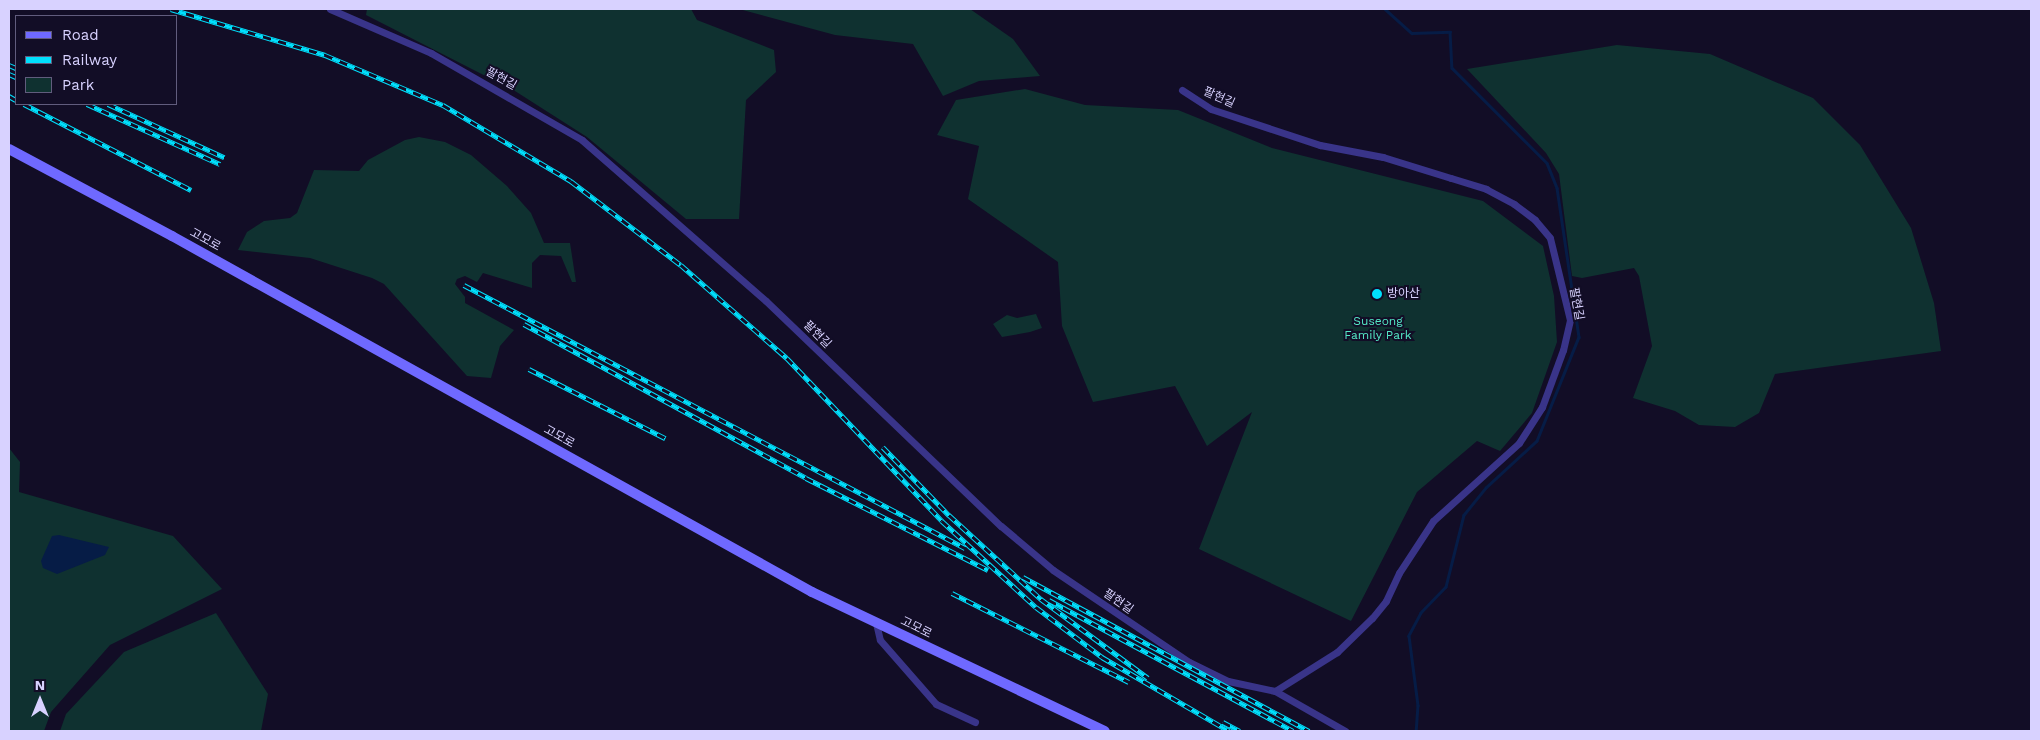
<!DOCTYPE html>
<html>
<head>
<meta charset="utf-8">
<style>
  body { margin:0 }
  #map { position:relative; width:2040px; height:740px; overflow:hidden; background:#120d26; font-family:"Work Sans","Noto Sans KR",sans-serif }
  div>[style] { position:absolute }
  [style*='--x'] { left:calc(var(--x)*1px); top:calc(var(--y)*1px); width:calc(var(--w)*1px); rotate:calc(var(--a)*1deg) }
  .green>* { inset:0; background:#0f3130 }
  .water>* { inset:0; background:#061c46 }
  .stream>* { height:2.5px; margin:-1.25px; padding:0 1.25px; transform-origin:1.25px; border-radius:1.25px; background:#061c46 }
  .minor>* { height:7px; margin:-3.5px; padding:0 3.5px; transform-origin:3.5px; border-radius:3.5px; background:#393489 }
  .secondary>* { height:10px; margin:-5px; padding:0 5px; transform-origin:5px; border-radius:5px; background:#6f69ff }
  .rail>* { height:4.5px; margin-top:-2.25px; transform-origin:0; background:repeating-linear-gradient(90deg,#120d26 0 8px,#00e0fd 0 16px); box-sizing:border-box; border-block:1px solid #00e0fd }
  .dots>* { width:14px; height:14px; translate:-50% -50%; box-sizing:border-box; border:2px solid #120d26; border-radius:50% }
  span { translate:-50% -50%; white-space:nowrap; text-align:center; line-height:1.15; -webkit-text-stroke:4px #120d26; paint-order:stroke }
  .street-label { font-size:12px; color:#d8d2ff }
  .poi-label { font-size:12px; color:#d8d2ff }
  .left { translate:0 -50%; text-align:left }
  .park-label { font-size:12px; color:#54e9c6 }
  .frame { position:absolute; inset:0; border:10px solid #d8d2ff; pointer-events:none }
  .legend { position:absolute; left:15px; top:15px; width:162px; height:90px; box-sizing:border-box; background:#120d26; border:1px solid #615c7d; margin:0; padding:6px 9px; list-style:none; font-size:15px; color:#d8d2ff }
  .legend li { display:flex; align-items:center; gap:10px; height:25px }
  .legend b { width:25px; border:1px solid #615c7d }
  .north { position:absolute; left:15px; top:675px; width:50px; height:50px; -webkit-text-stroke:4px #120d26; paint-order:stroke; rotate:0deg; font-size:14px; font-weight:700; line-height:20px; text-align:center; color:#d8d2ff }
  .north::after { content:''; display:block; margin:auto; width:18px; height:22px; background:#d8d2ff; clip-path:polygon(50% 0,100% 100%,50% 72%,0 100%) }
</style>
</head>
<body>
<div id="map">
  <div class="green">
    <div style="clip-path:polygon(367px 9px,691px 9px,697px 20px,774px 50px,776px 72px,746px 100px,739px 219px,686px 219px,587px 137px,515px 91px,366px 15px)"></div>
    <div style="clip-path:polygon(739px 9px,970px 9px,1013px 39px,1040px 76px,979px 81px,943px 96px,913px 44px,835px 35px)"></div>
    <div style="clip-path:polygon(1617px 45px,1710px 54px,1813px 98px,1860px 145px,1911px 228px,1934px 303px,1941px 351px,1775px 374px,1759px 413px,1735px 427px,1699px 425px,1675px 411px,1633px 398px,1652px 346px,1639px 276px,1634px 268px,1582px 278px,1572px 276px,1559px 174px,1546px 153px,1467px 69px)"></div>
    <div style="clip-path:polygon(1025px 89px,1085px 105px,1178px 110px,1272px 148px,1483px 201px,1543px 246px,1554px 296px,1557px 342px,1532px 413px,1500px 451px,1477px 441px,1417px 492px,1351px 621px,1199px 549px,1252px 412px,1207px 446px,1175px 386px,1093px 402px,1062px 326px,1058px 262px,968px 199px,979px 146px,937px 135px,956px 100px)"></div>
    <div style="clip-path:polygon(419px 137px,445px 142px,471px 155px,507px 186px,531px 213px,544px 243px,570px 243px,576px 282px,572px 282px,561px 256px,540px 255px,532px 263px,532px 288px,483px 273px,477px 282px,465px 276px,457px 279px,455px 284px,465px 297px,465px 303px,514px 330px,500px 346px,491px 378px,467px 376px,384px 284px,372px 278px,310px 258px,238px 250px,247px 232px,264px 221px,290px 218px,297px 213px,314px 170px,359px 171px,368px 160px,405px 140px)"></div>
    <div style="clip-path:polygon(1036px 314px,1042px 328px,1030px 332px,1002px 337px,993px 324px,1007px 315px,1017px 318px)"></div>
    <div style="clip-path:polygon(9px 448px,20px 462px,19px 492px,173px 536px,222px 589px,110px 645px,51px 712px,44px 731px,9px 731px)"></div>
    <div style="clip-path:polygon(216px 613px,268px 694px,261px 731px,60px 731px,66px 714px,124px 652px)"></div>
  </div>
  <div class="water">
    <div style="clip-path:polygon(59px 535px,109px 547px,105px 555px,57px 574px,43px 568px,41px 561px,52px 536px)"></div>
  </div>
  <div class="stream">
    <div style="--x:1385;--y:9;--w:36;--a:42"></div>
    <div style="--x:1412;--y:33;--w:38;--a:-2"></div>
    <div style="--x:1450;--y:32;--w:36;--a:87"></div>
    <div style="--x:1452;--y:68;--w:134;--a:45"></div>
    <div style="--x:1547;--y:163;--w:27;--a:68"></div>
    <div style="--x:1557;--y:188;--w:151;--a:81.6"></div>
    <div style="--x:1579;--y:337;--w:112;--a:112"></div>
    <div style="--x:1537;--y:441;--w:69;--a:137.3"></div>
    <div style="--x:1486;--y:488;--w:35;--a:129"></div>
    <div style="--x:1464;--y:515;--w:74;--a:104"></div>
    <div style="--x:1446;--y:587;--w:36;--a:134"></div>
    <div style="--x:1421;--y:613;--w:26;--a:118"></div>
    <div style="--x:1409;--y:636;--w:70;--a:82.6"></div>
    <div style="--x:1418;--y:705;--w:26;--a:94"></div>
  </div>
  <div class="minor">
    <div style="--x:330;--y:9;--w:110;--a:23.5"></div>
    <div style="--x:431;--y:53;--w:174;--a:29.9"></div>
    <div style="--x:582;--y:140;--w:244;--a:41.2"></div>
    <div style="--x:766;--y:301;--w:325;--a:43.8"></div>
    <div style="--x:1001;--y:526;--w:68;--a:40.2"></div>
    <div style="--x:1053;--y:570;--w:164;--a:34.1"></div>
    <div style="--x:1189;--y:662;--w:43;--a:26"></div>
    <div style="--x:1228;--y:681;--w:48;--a:12"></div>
    <div style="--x:1275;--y:691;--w:81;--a:29.7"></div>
    <div style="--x:1182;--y:90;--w:35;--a:33"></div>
    <div style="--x:1211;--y:109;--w:115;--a:18.3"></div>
    <div style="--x:1320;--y:145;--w:64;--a:10.8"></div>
    <div style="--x:1383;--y:157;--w:71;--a:17.2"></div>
    <div style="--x:1451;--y:178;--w:37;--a:17"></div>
    <div style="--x:1486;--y:189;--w:32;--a:28"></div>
    <div style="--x:1514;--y:204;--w:26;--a:37"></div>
    <div style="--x:1535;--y:220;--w:23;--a:50"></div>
    <div style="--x:1550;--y:238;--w:84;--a:76.3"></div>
    <div style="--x:1570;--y:320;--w:31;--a:103"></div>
    <div style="--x:1563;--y:350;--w:61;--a:110.2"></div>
    <div style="--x:1542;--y:407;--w:43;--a:122.6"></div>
    <div style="--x:1519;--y:443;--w:116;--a:137.8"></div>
    <div style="--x:1433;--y:521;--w:62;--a:123.2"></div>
    <div style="--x:1399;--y:573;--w:31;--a:115"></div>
    <div style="--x:1386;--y:601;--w:22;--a:129"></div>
    <div style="--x:1372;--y:618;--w:49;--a:135.8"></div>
    <div style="--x:1337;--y:652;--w:73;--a:147.8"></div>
    <div style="--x:876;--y:623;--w:17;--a:77"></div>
    <div style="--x:880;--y:640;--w:85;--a:48.8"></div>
    <div style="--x:936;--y:704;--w:43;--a:24.8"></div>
  </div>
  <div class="secondary">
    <div style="--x:9;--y:149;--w:185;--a:28.1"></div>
    <div style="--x:172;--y:236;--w:732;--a:29.08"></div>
    <div style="--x:812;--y:592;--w:324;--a:25.4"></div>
  </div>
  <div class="rail">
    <div style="--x:171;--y:9;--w:161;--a:16.6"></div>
    <div style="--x:325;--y:55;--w:128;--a:23"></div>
    <div style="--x:443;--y:105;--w:149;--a:30.7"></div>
    <div style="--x:571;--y:181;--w:138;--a:37.4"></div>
    <div style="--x:681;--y:265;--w:141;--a:41.3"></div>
    <div style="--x:787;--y:358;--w:225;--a:46.4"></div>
    <div style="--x:942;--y:521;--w:127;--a:42.5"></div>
    <div style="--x:1036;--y:607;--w:83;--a:37.1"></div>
    <div style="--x:1102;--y:657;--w:147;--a:30.2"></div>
    <div style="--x:9;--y:65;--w:8;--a:23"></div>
    <div style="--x:9;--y:74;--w:8;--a:23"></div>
    <div style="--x:9;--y:96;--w:8;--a:30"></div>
    <div style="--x:24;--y:104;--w:188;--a:27.2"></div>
    <div style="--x:87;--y:104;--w:146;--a:24.3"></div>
    <div style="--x:108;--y:104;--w:128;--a:24.6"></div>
    <div style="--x:464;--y:285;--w:566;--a:27.7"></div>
    <div style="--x:524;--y:324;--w:321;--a:28.6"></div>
    <div style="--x:806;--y:478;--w:204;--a:26.8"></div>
    <div style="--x:529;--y:369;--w:153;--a:26.9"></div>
    <div style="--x:883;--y:447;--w:95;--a:45.9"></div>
    <div style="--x:949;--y:515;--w:125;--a:42.4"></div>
    <div style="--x:1041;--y:599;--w:133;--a:36.4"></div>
    <div style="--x:1023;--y:577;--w:325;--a:28.3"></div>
    <div style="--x:952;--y:593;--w:198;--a:26.7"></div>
    <div style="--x:1049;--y:600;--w:277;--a:28.2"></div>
    <div style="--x:1223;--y:722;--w:19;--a:28"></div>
  </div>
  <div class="dots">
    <div style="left:1377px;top:294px;background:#00e0fd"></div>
  </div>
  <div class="street-label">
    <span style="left:501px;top:79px;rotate:29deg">팔현길</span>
    <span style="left:1219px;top:98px;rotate:24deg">팔현길</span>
    <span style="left:205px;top:240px;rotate:29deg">고모로</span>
    <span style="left:1576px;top:304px;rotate:80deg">팔현길</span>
    <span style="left:817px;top:335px;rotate:45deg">팔현길</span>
    <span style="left:559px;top:437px;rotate:29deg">고모로</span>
    <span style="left:1118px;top:602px;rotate:35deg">팔현길</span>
    <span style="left:916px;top:628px;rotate:26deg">고모로</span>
  </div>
  <div class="poi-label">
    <span class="left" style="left:1387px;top:294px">방아산</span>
  </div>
  <div class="park-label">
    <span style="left:1378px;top:329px">Suseong<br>Family Park</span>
  </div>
  <div class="frame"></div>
  <ul class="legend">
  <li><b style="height:6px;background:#6f69ff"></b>Road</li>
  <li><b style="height:6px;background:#00e0fd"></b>Railway</li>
  <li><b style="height:14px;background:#0f3130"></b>Park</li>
  </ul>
  <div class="north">N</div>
</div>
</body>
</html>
